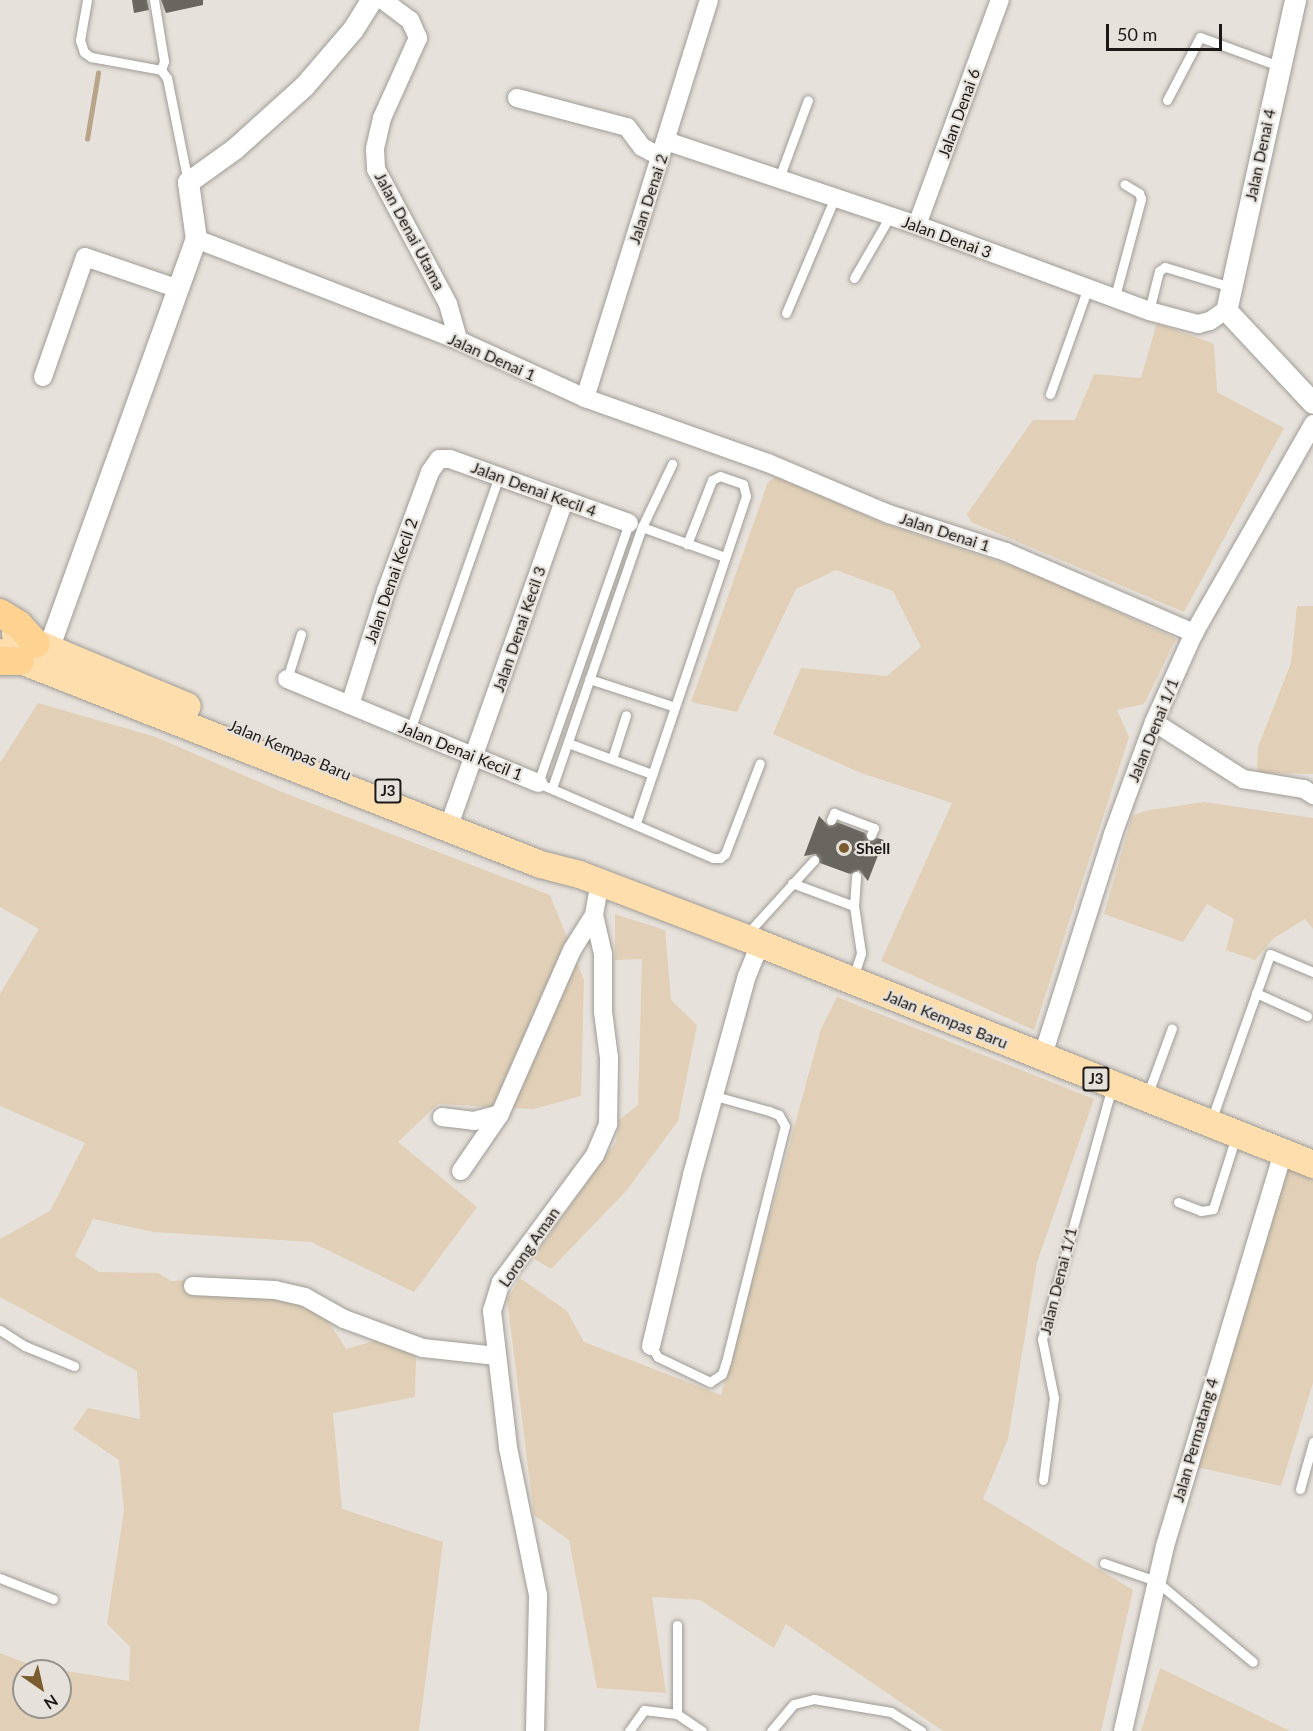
<!DOCTYPE html>
<html>
<head>
<meta charset="utf-8">
<style>
  body { margin:0 }
  #map { position:relative; width:1313px; height:1731px; overflow:hidden; background:#e6e1da; font-family:Lato,sans-serif }
  div>[style] { position:absolute }
  [style*='--x'] { left:calc(var(--x)*1px); top:calc(var(--y)*1px); width:calc(var(--w)*1px); rotate:calc(var(--a)*1deg) }
  .green>* { inset:0; background:#e1d0b7 }
  .stream>* { height:4.5px; margin:-2.25px; padding:0 2.25px; transform-origin:2.25px; border-radius:2.25px; background:#b7a489 }
  .building>* { inset:0; background:#69655f }
  .roads { filter:drop-shadow(0 0 2px #a09c96) drop-shadow(0 0 2px #a09c96) }
  .service>* { height:9px; margin:-4.5px; padding:0 4.5px; transform-origin:4.5px; border-radius:4.5px; background:#fff }
  .minor>* { height:18px; margin:-9px; padding:0 9px; transform-origin:9px; border-radius:9px; background:#fff }
  .tertiary>* { height:21px; margin:-10.5px; padding:0 10.5px; transform-origin:10.5px; border-radius:10.5px; background:#fff }
  .primary>* { height:27px; margin:-13.5px; padding:0 13.5px; transform-origin:13.5px; border-radius:13.5px; background:#fedead }
  .trunk>* { height:28px; margin:-14px; padding:0 14px; transform-origin:14px; border-radius:14px; background:#fed392 }
  .dots>* { width:16px; height:16px; translate:-50% -50%; box-sizing:border-box; border:3px solid #e6e1da; border-radius:50% }
  span { translate:-50% -50%; white-space:nowrap; text-align:center; line-height:1.15; -webkit-text-stroke:4.5px #e6e1da; paint-order:stroke }
  .shield-label span { padding:2px 4px; background:#e6e1da; border:2px solid; border-radius:4px; -webkit-text-stroke-width:0 }
  .shield-label { font-size:15px; color:#1b1917; font-weight:700 }
  .street-label { font-size:16px; color:#1b1917 }
  .poi-label { font-size:16px; color:#1b1917; font-weight:700 }
  .left { translate:0 -50%; text-align:left }
  .north { position:absolute; left:12px; top:1659px; width:60px; height:60px; box-sizing:border-box; background:#e6e1da; border:2px solid #95918c; border-radius:50%; rotate:146deg; font-size:16px; font-weight:700; line-height:24px; text-align:center; color:#1b1917 }
  .north::after { content:''; display:block; margin:auto; width:21px; height:27px; background:#7a5c30; clip-path:polygon(50% 0,100% 100%,50% 72%,0 100%) }
  .scale { position:absolute; left:1106px; top:24px; width:116px; height:27px; box-sizing:border-box; border:3px solid #1b1917; border-top:0; padding-left:8px; font-size:18px; line-height:21px; white-space:nowrap; color:#1b1917; -webkit-text-stroke:4px #e6e1da; paint-order:stroke }
</style>
</head>
<body>
<div id="map">
  <div class="green">
    <div style="clip-path:polygon(1157px 323px,1214px 344px,1217px 392px,1284px 428px,1184px 612px,971px 522px,967px 514px,1033px 420px,1075px 420px,1094px 374px,1141px 378px)"></div>
    <div style="clip-path:polygon(777px 476px,882px 523px,1036px 574px,1176px 639px,1144px 704px,1117px 710px,1129px 737px,1034px 1030px,881px 961px,952px 803px,861px 773px,773px 734px,801px 668px,887px 676px,921px 647px,893px 591px,836px 570px,796px 589px,737px 712px,691px 702px,768px 482px)"></div>
    <div style="clip-path:polygon(1297px 606px,1313px 606px,1313px 774px,1257px 773px,1258px 747px,1291px 663px)"></div>
    <div style="clip-path:polygon(evenodd,38px 703px,156px 737px,282px 792px,550px 895px,584px 980px,581px 1096px,534px 1109px,438px 1104px,398px 1142px,477px 1207px,414px 1292px,311px 1242px,154px 1232px,93px 1219px,75px 1256px,99px 1272px,158px 1273px,171px 1281px,209px 1279px,327px 1304px,330px 1324px,346px 1349px,409px 1331px,416px 1360px,415px 1397px,333px 1413px,342px 1509px,443px 1542px,419px 1731px,0 1731px,0 1653px,34px 1666px,129px 1681px,130px 1647px,107px 1624px,124px 1510px,119px 1460px,73px 1429px,88px 1408px,140px 1419px,137px 1371px,0 1297px,0 1239px,50px 1211px,85px 1143px,0 1106px,0 994px,39px 929px,0 907px,0 763px,38px 703px,24px 1671px,60px 1671px,60px 1707px,24px 1707px,24px 1671px)"></div>
    <div style="clip-path:polygon(1204px 802px,1313px 818px,1313px 929px,1305px 919px,1274px 938px,1255px 960px,1226px 950px,1234px 919px,1207px 904px,1183px 942px,1104px 914px,1132px 816px,1144px 811px)"></div>
    <div style="clip-path:polygon(615px 914px,665px 930px,671px 1000px,697px 1025px,678px 1121px,626px 1191px,551px 1269px,533px 1258px,616px 1142px,619px 1120px,638px 1105px,642px 959px,615px 960px)"></div>
    <div style="clip-path:polygon(837px 997px,1094px 1099px,1037px 1262px,1008px 1439px,983px 1499px,1133px 1590px,1101px 1731px,943px 1731px,786px 1624px,774px 1648px,700px 1600px,652px 1597px,666px 1693px,597px 1688px,569px 1540px,534px 1515px,507px 1299px,520px 1278px,567px 1311px,584px 1342px,721px 1395px,821px 1029px)"></div>
    <div style="clip-path:polygon(1288px 1169px,1313px 1180px,1313px 1383px,1281px 1486px,1197px 1467px)"></div>
    <div style="clip-path:polygon(1160px 1668px,1290px 1731px,1141px 1731px)"></div>
  </div>
  <div class="stream">
    <div style="--x:87;--y:139;--w:67;--a:-80.5"></div>
  </div>
  <div class="building">
    <div style="clip-path:polygon(132px 0,147px 0,149px 10px,134px 13px)"></div>
    <div style="clip-path:polygon(161px 0,203px 0,203px 5px,166px 13px)"></div>
    <div style="clip-path:polygon(819px 816px,829px 826px,837px 822px,865px 833px,869px 841px,877px 838px,884px 840px,868px 881px,859px 870px,850px 874px,820px 863px,816px 854px,804px 856px)"></div>
  </div>
  <div class="roads">
    <div class="service">
      <div style="--x:87;--y:0;--w:41;--a:99.9"></div>
      <div style="--x:80;--y:40;--w:13;--a:72"></div>
      <div style="--x:84;--y:52;--w:9;--a:36"></div>
      <div style="--x:91;--y:57;--w:71;--a:10.5"></div>
      <div style="--x:161;--y:70;--w:10;--a:53"></div>
      <div style="--x:167;--y:78;--w:106;--a:78.6"></div>
      <div style="--x:154;--y:0;--w:62;--a:80.7"></div>
      <div style="--x:164;--y:61;--w:9;--a:108"></div>
      <div style="--x:1167;--y:100;--w:71;--a:-62.4"></div>
      <div style="--x:1200;--y:37;--w:84;--a:20.2"></div>
      <div style="--x:778;--y:181;--w:86;--a:-69.7"></div>
      <div style="--x:854;--y:278;--w:72;--a:-59.9"></div>
      <div style="--x:1114;--y:300;--w:105;--a:-75"></div>
      <div style="--x:1141;--y:199;--w:6;--a:-108"></div>
      <div style="--x:1139;--y:193;--w:17;--a:-149"></div>
      <div style="--x:1149;--y:311;--w:41;--a:-76"></div>
      <div style="--x:1159;--y:271;--w:7;--a:-34"></div>
      <div style="--x:1165;--y:267;--w:69;--a:16.9"></div>
      <div style="--x:786;--y:313;--w:126;--a:-67.1"></div>
      <div style="--x:1050;--y:394;--w:110;--a:-70.4"></div>
      <div style="--x:629;--y:523;--w:275;--a:109.3"></div>
      <div style="--x:538;--y:783;--w:190;--a:23.2"></div>
      <div style="--x:713;--y:858;--w:7;--a:0"></div>
      <div style="--x:720;--y:858;--w:6;--a:-39"></div>
      <div style="--x:725;--y:854;--w:97;--a:-69"></div>
      <div style="--x:642;--y:527;--w:88;--a:19.9"></div>
      <div style="--x:287;--y:679;--w:47;--a:-72.7"></div>
      <div style="--x:589;--y:679;--w:90;--a:18"></div>
      <div style="--x:410;--y:730;--w:269;--a:-70.7"></div>
      <div style="--x:568;--y:743;--w:90;--a:20.3"></div>
      <div style="--x:612;--y:759;--w:46;--a:-72.3"></div>
      <div style="--x:552;--y:788;--w:276;--a:-71"></div>
      <div style="--x:642;--y:527;--w:70;--a:-64.5"></div>
      <div style="--x:831;--y:820;--w:8;--a:-67"></div>
      <div style="--x:834;--y:813;--w:43;--a:20.6"></div>
      <div style="--x:874;--y:828;--w:8;--a:113"></div>
      <div style="--x:636;--y:823;--w:345;--a:-71.4"></div>
      <div style="--x:746;--y:496;--w:12;--a:-104"></div>
      <div style="--x:743;--y:484;--w:24;--a:-161"></div>
      <div style="--x:720;--y:476;--w:9;--a:153"></div>
      <div style="--x:712;--y:480;--w:69;--a:111.3"></div>
      <div style="--x:792;--y:883;--w:66;--a:20.4"></div>
      <div style="--x:747;--y:934;--w:100;--a:-47.8"></div>
      <div style="--x:853;--y:978;--w:26;--a:-72"></div>
      <div style="--x:861;--y:953;--w:48;--a:-98.5"></div>
      <div style="--x:854;--y:906;--w:30;--a:-86"></div>
      <div style="--x:1256;--y:993;--w:56;--a:24.3"></div>
      <div style="--x:1147;--y:1096;--w:72;--a:-69.8"></div>
      <div style="--x:1211;--y:1121;--w:177;--a:-70.5"></div>
      <div style="--x:1270;--y:954;--w:47;--a:22.7"></div>
      <div style="--x:1178;--y:1202;--w:25;--a:21"></div>
      <div style="--x:1201;--y:1211;--w:12;--a:-9"></div>
      <div style="--x:1213;--y:1209;--w:77;--a:-72.5"></div>
      <div style="--x:0;--y:1330;--w:30;--a:33"></div>
      <div style="--x:25;--y:1346;--w:53;--a:22.2"></div>
      <div style="--x:651;--y:1346;--w:13;--a:58"></div>
      <div style="--x:658;--y:1357;--w:58;--a:25.7"></div>
      <div style="--x:710;--y:1382;--w:14;--a:-34"></div>
      <div style="--x:722;--y:1374;--w:13;--a:-72"></div>
      <div style="--x:726;--y:1362;--w:243;--a:-76"></div>
      <div style="--x:785;--y:1126;--w:13;--a:-119"></div>
      <div style="--x:779;--y:1115;--w:11;--a:-158"></div>
      <div style="--x:769;--y:1111;--w:56;--a:-164.5"></div>
      <div style="--x:1043;--y:1480;--w:83;--a:-82.4"></div>
      <div style="--x:1054;--y:1398;--w:60;--a:-101.5"></div>
      <div style="--x:1042;--y:1339;--w:263;--a:-74.5"></div>
      <div style="--x:1300;--y:1489;--w:49;--a:-74.5"></div>
      <div style="--x:1104;--y:1563;--w:55;--a:19.1"></div>
      <div style="--x:1156;--y:1581;--w:126;--a:39.9"></div>
      <div style="--x:0;--y:1578;--w:57;--a:21.6"></div>
      <div style="--x:677;--y:1714;--w:89;--a:-90"></div>
      <div style="--x:629;--y:1731;--w:26;--a:-54"></div>
      <div style="--x:644;--y:1710;--w:33;--a:7"></div>
      <div style="--x:677;--y:1714;--w:30;--a:34"></div>
      <div style="--x:771;--y:1731;--w:35;--a:-50"></div>
      <div style="--x:794;--y:1704;--w:21;--a:-14"></div>
      <div style="--x:814;--y:1699;--w:78;--a:9.6"></div>
      <div style="--x:891;--y:1712;--w:36;--a:32"></div>
    </div>
    <div class="minor">
      <div style="--x:383;--y:0;--w:34;--a:37"></div>
      <div style="--x:410;--y:20;--w:20;--a:66"></div>
      <div style="--x:418;--y:38;--w:88;--a:114.2"></div>
      <div style="--x:382;--y:118;--w:32;--a:103"></div>
      <div style="--x:375;--y:149;--w:20;--a:87"></div>
      <div style="--x:376;--y:169;--w:153;--a:61.9"></div>
      <div style="--x:448;--y:304;--w:37;--a:74"></div>
      <div style="--x:517;--y:98;--w:114;--a:14.8"></div>
      <div style="--x:627;--y:127;--w:25;--a:53"></div>
      <div style="--x:642;--y:147;--w:21;--a:28"></div>
      <div style="--x:666;--y:141;--w:265;--a:18.5"></div>
      <div style="--x:917;--y:225;--w:247;--a:20.3"></div>
      <div style="--x:1149;--y:311;--w:51;--a:14.9"></div>
      <div style="--x:1198;--y:324;--w:12;--a:-14"></div>
      <div style="--x:1210;--y:321;--w:19;--a:-35"></div>
      <div style="--x:917;--y:225;--w:240;--a:-69.8"></div>
      <div style="--x:196;--y:239;--w:281;--a:21.1"></div>
      <div style="--x:458;--y:340;--w:140;--a:24.5"></div>
      <div style="--x:585;--y:398;--w:194;--a:19.6"></div>
      <div style="--x:768;--y:463;--w:131;--a:22.9"></div>
      <div style="--x:889;--y:514;--w:123;--a:18"></div>
      <div style="--x:1006;--y:552;--w:205;--a:23.3"></div>
      <div style="--x:43;--y:377;--w:127;--a:-70.7"></div>
      <div style="--x:85;--y:257;--w:96;--a:18.8"></div>
      <div style="--x:585;--y:398;--w:417;--a:-72.7"></div>
      <div style="--x:287;--y:679;--w:272;--a:22.5"></div>
      <div style="--x:350;--y:705;--w:120;--a:-72.5"></div>
      <div style="--x:386;--y:591;--w:127;--a:-69.7"></div>
      <div style="--x:430;--y:472;--w:16;--a:-55"></div>
      <div style="--x:439;--y:459;--w:11;--a:0"></div>
      <div style="--x:450;--y:459;--w:190;--a:19.7"></div>
      <div style="--x:1154;--y:722;--w:106;--a:32.6"></div>
      <div style="--x:1243;--y:779;--w:62;--a:9.3"></div>
      <div style="--x:1304;--y:789;--w:11;--a:34"></div>
      <div style="--x:452;--y:817;--w:336;--a:-70.5"></div>
      <div style="--x:1042;--y:1058;--w:235;--a:-72.4"></div>
      <div style="--x:1113;--y:834;--w:119;--a:-69.9"></div>
      <div style="--x:1154;--y:722;--w:98;--a:-65.8"></div>
      <div style="--x:1194;--y:633;--w:241;--a:-60.3"></div>
      <div style="--x:442;--y:1117;--w:32;--a:7"></div>
      <div style="--x:474;--y:1121;--w:27;--a:-15"></div>
      <div style="--x:461;--y:1171;--w:69;--a:-55.6"></div>
      <div style="--x:500;--y:1114;--w:179;--a:-66.3"></div>
      <div style="--x:572;--y:950;--w:41;--a:-57.8"></div>
      <div style="--x:193;--y:1286;--w:82;--a:2.8"></div>
      <div style="--x:275;--y:1290;--w:31;--a:13"></div>
      <div style="--x:305;--y:1297;--w:45;--a:29.4"></div>
      <div style="--x:344;--y:1319;--w:84;--a:20.2"></div>
      <div style="--x:423;--y:1348;--w:74;--a:6.2"></div>
      <div style="--x:651;--y:1346;--w:176;--a:-76.5"></div>
      <div style="--x:692;--y:1175;--w:206;--a:-74.6"></div>
      <div style="--x:747;--y:976;--w:35;--a:-68"></div>
      <div style="--x:535;--y:1731;--w:136;--a:-88.7"></div>
      <div style="--x:538;--y:1595;--w:151;--a:-101.5"></div>
      <div style="--x:508;--y:1447;--w:137;--a:-96.7"></div>
      <div style="--x:492;--y:1311;--w:30;--a:-73"></div>
      <div style="--x:501;--y:1282;--w:158;--a:-53.5"></div>
      <div style="--x:595;--y:1155;--w:34;--a:-67"></div>
      <div style="--x:608;--y:1124;--w:66;--a:-89.1"></div>
      <div style="--x:609;--y:1058;--w:46;--a:-97.4"></div>
      <div style="--x:603;--y:1012;--w:58;--a:-90"></div>
      <div style="--x:603;--y:954;--w:40;--a:-103"></div>
      <div style="--x:594;--y:915;--w:35;--a:-80"></div>
      <div style="--x:1123;--y:1731;--w:190;--a:-77.2"></div>
      <div style="--x:1165;--y:1546;--w:410;--a:-73.3"></div>
    </div>
    <div class="tertiary">
      <div style="--x:1295;--y:0;--w:318;--a:102.5"></div>
      <div style="--x:1226;--y:310;--w:127;--a:46.9"></div>
      <div style="--x:48;--y:649;--w:436;--a:-70.2"></div>
      <div style="--x:196;--y:239;--w:58;--a:-98"></div>
      <div style="--x:188;--y:182;--w:57;--a:-35.7"></div>
      <div style="--x:234;--y:149;--w:94;--a:-42"></div>
      <div style="--x:304;--y:86;--w:75;--a:-49.3"></div>
      <div style="--x:353;--y:29;--w:34;--a:-58"></div>
    </div>
    <div class="primary">
      <div style="--x:15;--y:634;--w:186;--a:22.7"></div>
      <div style="--x:0;--y:652;--w:580;--a:21.43"></div>
      <div style="--x:540;--y:864;--w:40;--a:14.4"></div>
      <div style="--x:579;--y:874;--w:177;--a:20.9"></div>
      <div style="--x:744;--y:937;--w:613;--a:21.75"></div>
    </div>
    <div class="trunk">
      <div style="--x:0;--y:613;--w:22;--a:32"></div>
      <div style="--x:19;--y:625;--w:25;--a:48"></div>
      <div style="--x:0;--y:661;--w:20;--a:0"></div>
    </div>
  </div>
  <div class="dots">
    <div style="left:844px;top:848px;background:#7a5c30"></div>
  </div>
  <div class="shield-label">
    <span style="left:388px;top:791px">J3</span>
    <span style="left:1096px;top:1079px">J3</span>
  </div>
  <div class="street-label">
    <span style="left:959px;top:113px;rotate:-70deg">Jalan Denai 6</span>
    <span style="left:1260px;top:155px;rotate:-78deg">Jalan Denai 4</span>
    <span style="left:648px;top:199px;rotate:-72deg">Jalan Denai 2</span>
    <span style="left:410px;top:231px;rotate:62deg">Jalan Denai Utama</span>
    <span style="left:947px;top:237px;rotate:20deg">Jalan Denai 3</span>
    <span style="left:492px;top:357px;rotate:24deg">Jalan Denai 1</span>
    <span style="left:534px;top:489px;rotate:20deg">Jalan Denai Kecil 4</span>
    <span style="left:945px;top:532px;rotate:18deg">Jalan Denai 1</span>
    <span style="left:391px;top:581px;rotate:-71deg">Jalan Denai Kecil 2</span>
    <span style="left:519px;top:629px;rotate:-71deg">Jalan Denai Kecil 3</span>
    <span style="left:1153px;top:730px;rotate:-68deg">Jalan Denai 1/1</span>
    <span style="left:290px;top:750px;rotate:23deg">Jalan Kempas Baru</span>
    <span style="left:461px;top:751px;rotate:22deg">Jalan Denai Kecil 1</span>
    <span style="left:946px;top:1019px;rotate:22deg">Jalan Kempas Baru</span>
    <span style="left:529px;top:1247px;rotate:-55deg">Lorong Aman</span>
    <span style="left:1058px;top:1281px;rotate:-76deg">Jalan Denai 1/1</span>
    <span style="left:1195px;top:1440px;rotate:-74deg">Jalan Permatang 4</span>
  </div>
  <div class="poi-label">
    <span class="left" style="left:856px;top:848px">Shell</span>
  </div>
  <div class="north">N</div>
  <div class="scale">50 m</div>
</div>
</body>
</html>
